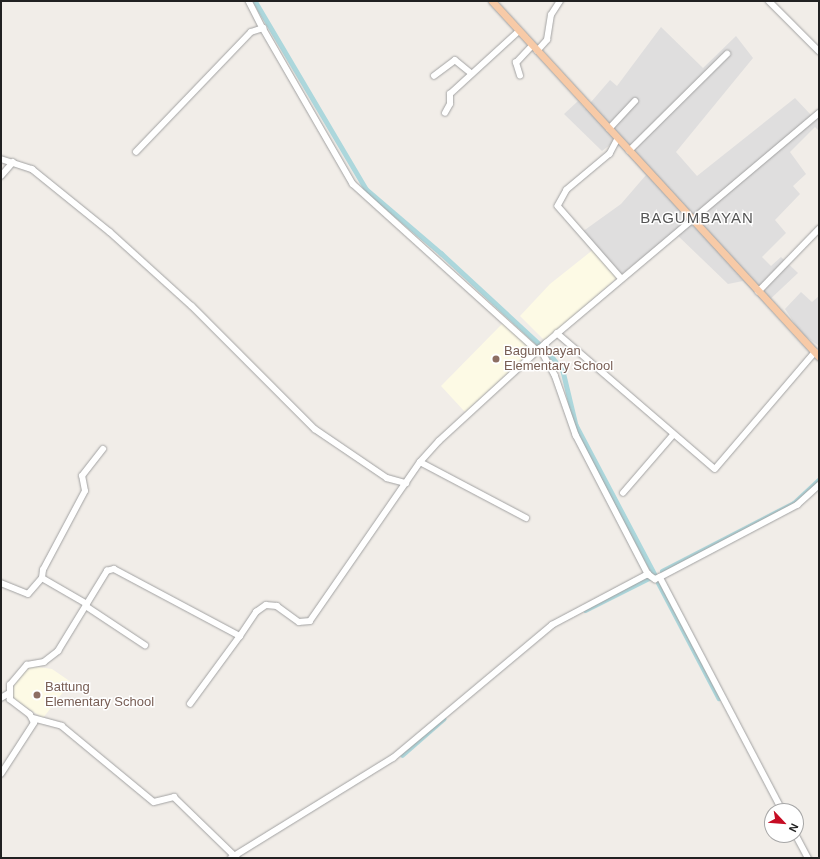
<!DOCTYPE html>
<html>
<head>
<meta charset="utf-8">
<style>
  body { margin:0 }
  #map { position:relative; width:820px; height:859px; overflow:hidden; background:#f1ede8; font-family:Arial,sans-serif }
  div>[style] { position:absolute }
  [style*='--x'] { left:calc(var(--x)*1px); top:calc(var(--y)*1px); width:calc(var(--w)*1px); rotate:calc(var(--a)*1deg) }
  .residential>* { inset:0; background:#dfdede }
  .education>* { inset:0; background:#fdfae5 }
  .canal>* { height:4.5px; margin:-2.25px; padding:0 2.25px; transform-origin:2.25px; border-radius:2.25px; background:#acd7dc }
  .roads { filter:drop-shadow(0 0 1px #a2a2a2) drop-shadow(0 0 1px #a2a2a2) }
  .minor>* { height:5.5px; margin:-2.75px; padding:0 2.75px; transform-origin:2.75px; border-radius:2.75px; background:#fff }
  .major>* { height:7px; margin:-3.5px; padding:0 3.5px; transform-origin:3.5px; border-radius:3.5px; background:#f7caa7 }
  .dots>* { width:11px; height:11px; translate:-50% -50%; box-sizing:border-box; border:2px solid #fff; border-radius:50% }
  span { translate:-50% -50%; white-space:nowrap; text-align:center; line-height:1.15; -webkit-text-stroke:3px #fff; paint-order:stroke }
  .education-label { font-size:13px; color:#785e54 }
  .left { translate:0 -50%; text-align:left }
  .quarter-label { font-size:15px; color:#545454; letter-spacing:1px }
  .frame { position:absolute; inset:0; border:2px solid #212121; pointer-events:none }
  .north { position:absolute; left:764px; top:803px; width:40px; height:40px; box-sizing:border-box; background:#fff; border:1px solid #a6a6a6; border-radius:50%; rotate:116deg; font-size:11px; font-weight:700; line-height:16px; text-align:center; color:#212121 }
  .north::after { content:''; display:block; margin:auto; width:14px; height:18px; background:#c60c24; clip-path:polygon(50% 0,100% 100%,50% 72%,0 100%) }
</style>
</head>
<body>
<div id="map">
  <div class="residential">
    <div style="clip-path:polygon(661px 27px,703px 68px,736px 36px,753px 58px,676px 152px,697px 176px,795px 98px,811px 115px,819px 109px,819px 131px,815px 127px,790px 152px,806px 174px,793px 186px,800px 194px,775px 220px,786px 233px,762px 257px,771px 266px,781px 257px,798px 273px,765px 304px,743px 281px,728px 284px,674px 232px,622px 274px,582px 232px,621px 204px,646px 175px,615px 141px,602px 151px,564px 114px,578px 101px,585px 109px,610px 80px,617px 86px)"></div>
    <div style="clip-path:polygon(801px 292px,812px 302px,819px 296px,819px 346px,801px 333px,785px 309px)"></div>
  </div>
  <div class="education">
    <div style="clip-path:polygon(594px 249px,619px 276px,545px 341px,520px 316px,550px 284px)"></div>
    <div style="clip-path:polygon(503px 323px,534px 349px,465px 412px,441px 386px)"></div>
    <div style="clip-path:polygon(31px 666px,52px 669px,71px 682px,43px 718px,14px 699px,12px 691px,17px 679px)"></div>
  </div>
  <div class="canal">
    <div style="--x:255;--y:1;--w:218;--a:59.4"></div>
    <div style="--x:366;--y:189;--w:99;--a:40.5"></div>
    <div style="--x:441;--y:253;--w:147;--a:42.8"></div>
    <div style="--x:549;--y:353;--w:23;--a:52"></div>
    <div style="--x:563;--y:371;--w:56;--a:76.5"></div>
    <div style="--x:576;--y:425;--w:172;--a:62.2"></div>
    <div style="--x:662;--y:571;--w:148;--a:-27.3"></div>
    <div style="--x:794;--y:503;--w:34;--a:-43"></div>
    <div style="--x:658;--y:582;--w:131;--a:62.3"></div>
    <div style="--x:585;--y:610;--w:72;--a:-26.6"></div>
    <div style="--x:402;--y:755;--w:55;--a:-41.3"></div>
  </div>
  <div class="roads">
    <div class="minor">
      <div style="--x:249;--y:1;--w:30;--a:63"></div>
      <div style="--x:769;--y:1;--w:71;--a:45"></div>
      <div style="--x:537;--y:51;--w:15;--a:-48"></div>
      <div style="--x:547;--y:40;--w:25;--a:-81"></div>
      <div style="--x:551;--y:15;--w:17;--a:-57"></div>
      <div style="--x:434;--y:76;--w:26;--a:-37"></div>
      <div style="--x:455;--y:60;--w:21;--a:39"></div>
      <div style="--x:520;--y:76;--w:14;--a:-107"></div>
      <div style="--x:516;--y:63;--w:23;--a:-47"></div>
      <div style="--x:445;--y:113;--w:10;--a:-61"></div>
      <div style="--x:450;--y:104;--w:10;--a:-90"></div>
      <div style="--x:450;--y:94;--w:93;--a:-42.4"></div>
      <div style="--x:609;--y:129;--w:38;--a:-47"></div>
      <div style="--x:618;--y:139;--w:17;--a:118"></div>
      <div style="--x:610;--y:154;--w:56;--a:140.1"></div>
      <div style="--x:567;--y:190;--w:18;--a:119"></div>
      <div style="--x:558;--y:206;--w:96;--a:48.8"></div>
      <div style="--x:629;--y:151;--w:138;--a:-44.7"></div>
      <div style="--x:136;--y:152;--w:166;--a:-46.2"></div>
      <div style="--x:251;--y:32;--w:13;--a:-18"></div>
      <div style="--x:263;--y:28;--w:180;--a:60"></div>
      <div style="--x:353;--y:184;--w:248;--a:42.1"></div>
      <div style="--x:1;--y:159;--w:33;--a:18"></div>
      <div style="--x:32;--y:169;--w:100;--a:38.9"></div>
      <div style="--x:110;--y:232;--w:110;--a:42.1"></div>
      <div style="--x:192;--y:306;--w:174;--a:45"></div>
      <div style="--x:315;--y:429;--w:87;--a:34.2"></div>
      <div style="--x:387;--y:478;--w:20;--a:15"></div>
      <div style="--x:1;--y:176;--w:18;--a:-49"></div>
      <div style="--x:758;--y:292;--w:88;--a:-45.9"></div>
      <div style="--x:557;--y:333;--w:208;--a:40.7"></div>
      <div style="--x:715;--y:469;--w:154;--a:-49.5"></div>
      <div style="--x:540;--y:348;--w:31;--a:61"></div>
      <div style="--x:555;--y:375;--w:64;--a:70.7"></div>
      <div style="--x:576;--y:435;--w:157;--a:62.6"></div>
      <div style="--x:420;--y:462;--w:120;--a:27.8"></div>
      <div style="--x:623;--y:493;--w:77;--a:-49.2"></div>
      <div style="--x:660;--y:577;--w:264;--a:62.3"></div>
      <div style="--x:42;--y:578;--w:8;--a:-83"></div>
      <div style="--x:43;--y:570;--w:89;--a:-62"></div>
      <div style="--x:85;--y:491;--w:15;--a:-101"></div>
      <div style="--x:82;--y:476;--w:34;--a:-52"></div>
      <div style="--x:1;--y:583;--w:29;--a:22"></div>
      <div style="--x:28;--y:594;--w:21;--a:-49"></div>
      <div style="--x:42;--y:578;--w:52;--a:30"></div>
      <div style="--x:86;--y:606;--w:71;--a:33.5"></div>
      <div style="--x:1;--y:698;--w:8;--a:-30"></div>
      <div style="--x:190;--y:704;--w:84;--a:-53.7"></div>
      <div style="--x:33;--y:718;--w:30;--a:15"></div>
      <div style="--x:62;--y:726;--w:119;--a:39.6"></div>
      <div style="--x:154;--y:802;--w:21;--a:-14"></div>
      <div style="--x:174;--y:797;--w:88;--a:44.1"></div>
      <div style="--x:1;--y:774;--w:61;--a:-57.1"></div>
      <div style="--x:34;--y:723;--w:9;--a:-117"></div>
      <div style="--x:30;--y:715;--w:25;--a:-143"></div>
      <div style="--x:10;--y:700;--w:15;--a:-90"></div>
      <div style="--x:10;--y:685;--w:26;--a:-50"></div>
      <div style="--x:27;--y:665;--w:17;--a:-10"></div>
      <div style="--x:44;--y:662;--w:18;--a:-38"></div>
      <div style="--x:58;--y:651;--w:94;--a:-58.5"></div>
      <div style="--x:107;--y:571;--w:7;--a:-16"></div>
      <div style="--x:114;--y:569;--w:143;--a:28"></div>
      <div style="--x:240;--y:636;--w:29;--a:-56"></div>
      <div style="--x:256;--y:612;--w:12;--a:-35"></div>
      <div style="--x:266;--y:605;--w:11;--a:5"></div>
      <div style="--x:277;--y:606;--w:27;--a:36"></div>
      <div style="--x:299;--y:622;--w:11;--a:-5"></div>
      <div style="--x:310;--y:621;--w:193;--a:-55.3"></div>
      <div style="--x:420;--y:462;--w:28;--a:-48"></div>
      <div style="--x:439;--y:441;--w:145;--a:-42.5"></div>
      <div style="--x:546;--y:343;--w:357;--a:-40.1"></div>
      <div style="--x:796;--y:835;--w:26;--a:62"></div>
      <div style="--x:231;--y:858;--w:190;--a:-31.7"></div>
      <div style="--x:393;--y:758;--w:207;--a:-39.9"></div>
      <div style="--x:552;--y:625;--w:109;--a:-28"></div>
      <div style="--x:648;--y:574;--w:9;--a:36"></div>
      <div style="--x:655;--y:579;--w:5;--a:-22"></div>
      <div style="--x:660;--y:577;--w:155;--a:-27.7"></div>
      <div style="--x:797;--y:505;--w:30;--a:-42"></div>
    </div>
    <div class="major">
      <div style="--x:492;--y:1;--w:483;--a:47.4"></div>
    </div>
  </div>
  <div class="dots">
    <div style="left:496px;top:359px;background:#8d6e63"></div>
    <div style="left:37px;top:695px;background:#8d6e63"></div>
  </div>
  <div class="education-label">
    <span class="left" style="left:504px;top:359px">Bagumbayan<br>Elementary School</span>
    <span class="left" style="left:45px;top:695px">Battung<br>Elementary School</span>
  </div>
  <div class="quarter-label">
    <span style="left:697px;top:218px">BAGUMBAYAN</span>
  </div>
  <div class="frame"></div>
  <div class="north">N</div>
</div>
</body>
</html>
